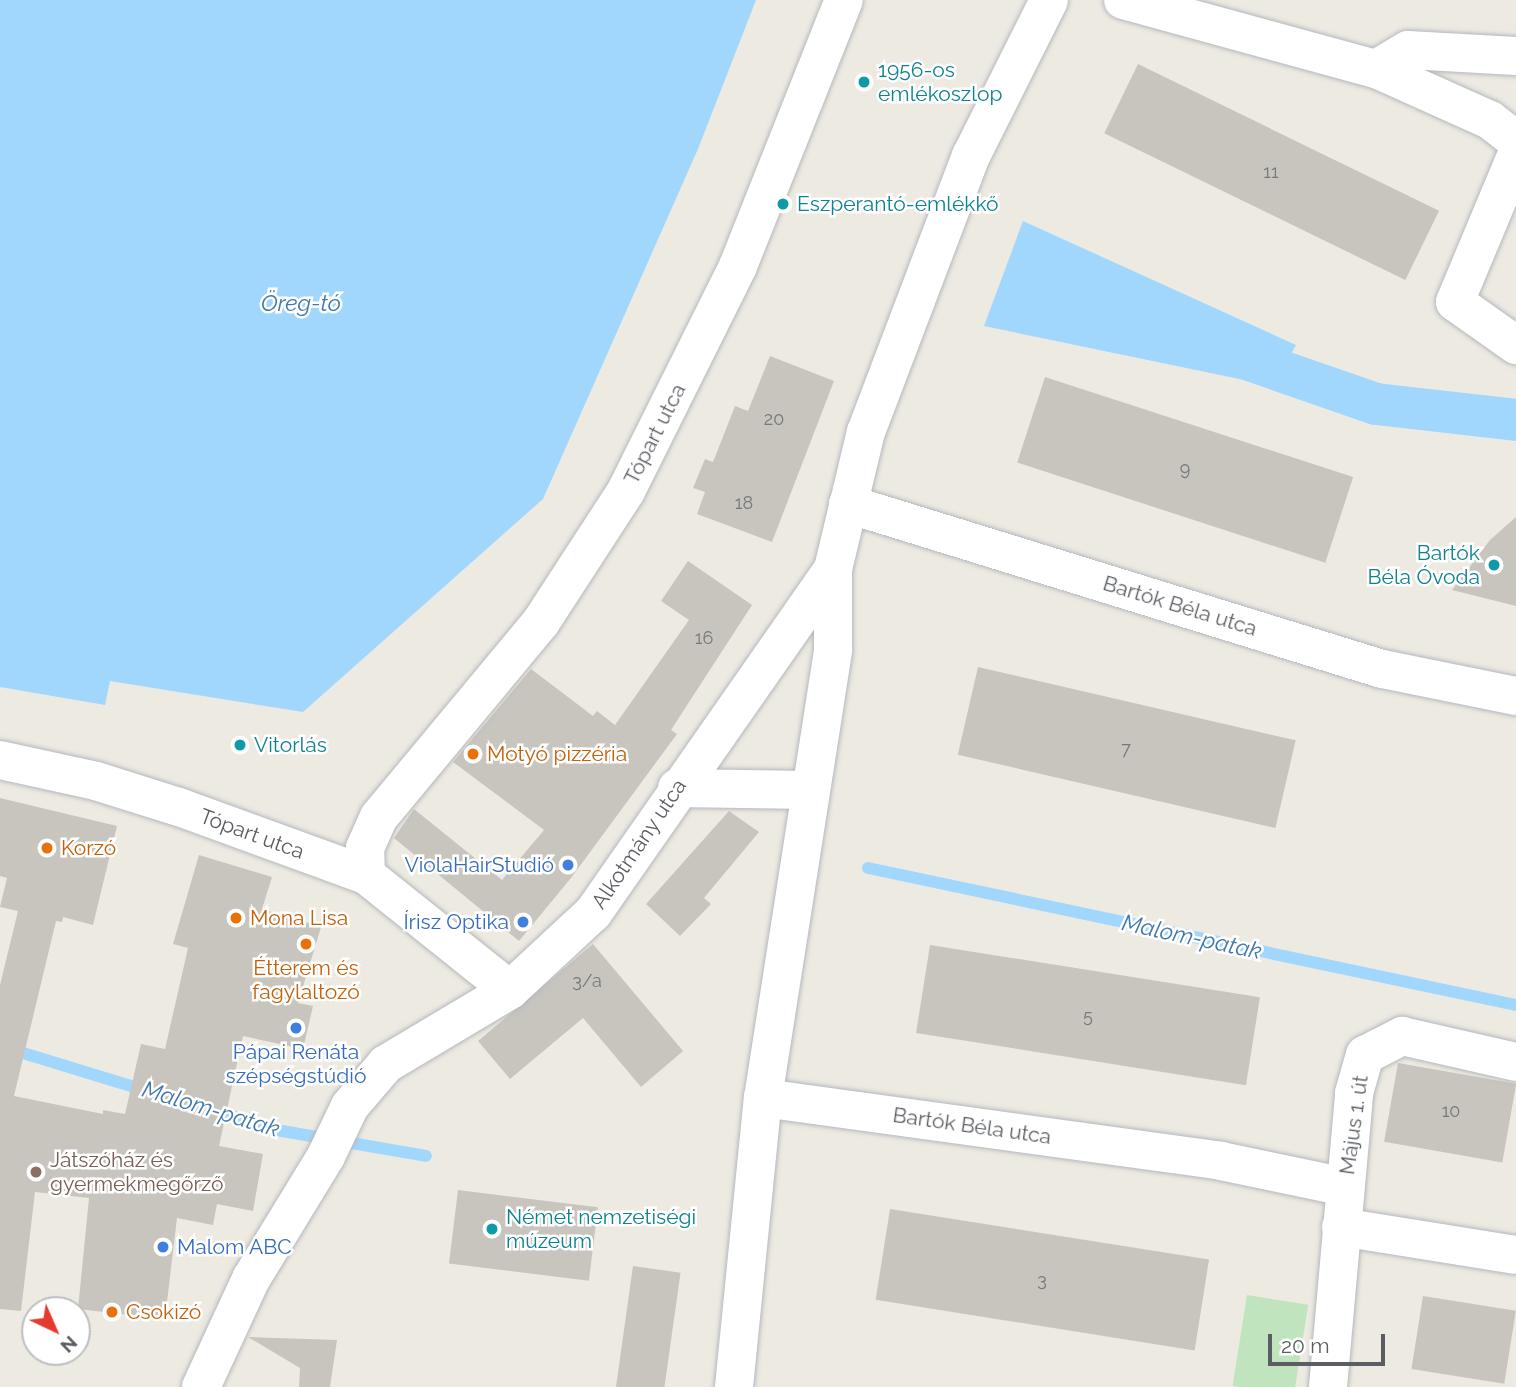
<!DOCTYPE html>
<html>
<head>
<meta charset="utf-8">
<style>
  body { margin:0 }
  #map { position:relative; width:1516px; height:1387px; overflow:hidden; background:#edeae2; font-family:Raleway,sans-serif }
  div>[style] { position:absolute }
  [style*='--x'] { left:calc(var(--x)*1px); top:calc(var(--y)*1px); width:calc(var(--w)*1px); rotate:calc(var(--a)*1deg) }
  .green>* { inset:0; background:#bfe4be; transform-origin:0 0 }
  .water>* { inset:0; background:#a2d7fd }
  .stream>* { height:12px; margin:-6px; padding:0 6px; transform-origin:6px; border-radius:6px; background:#a2d7fd }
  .canal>* { height:42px; margin:-21px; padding:0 21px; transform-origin:21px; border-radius:21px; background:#a2d7fd }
  .building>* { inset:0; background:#c8c5bf; transform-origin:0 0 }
  .roads { filter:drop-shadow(0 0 2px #b5b8bc) drop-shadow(0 0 2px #b5b8bc) }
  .minor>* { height:38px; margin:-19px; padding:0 19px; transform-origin:19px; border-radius:19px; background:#fff }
  .dots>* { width:19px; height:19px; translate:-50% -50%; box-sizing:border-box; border:4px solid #fff; border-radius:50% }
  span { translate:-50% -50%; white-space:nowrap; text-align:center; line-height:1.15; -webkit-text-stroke:5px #fff; paint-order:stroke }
  .number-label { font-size:18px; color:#76787a }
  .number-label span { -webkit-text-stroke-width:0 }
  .culture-label { font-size:21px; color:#0d838f }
  .left { translate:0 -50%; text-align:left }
  .right { translate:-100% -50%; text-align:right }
  .street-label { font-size:21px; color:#5a5e63 }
  .food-label { font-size:21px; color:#c56008 }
  .shop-label { font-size:21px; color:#366cbe }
  .education-label { font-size:21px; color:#785e54 }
  .water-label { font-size:23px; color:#4078ae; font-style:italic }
  .north { position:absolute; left:21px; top:1296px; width:70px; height:70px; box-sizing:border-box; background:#fff; border:2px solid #bdbfc1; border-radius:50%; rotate:136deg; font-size:19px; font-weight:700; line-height:28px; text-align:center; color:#5a5e63 }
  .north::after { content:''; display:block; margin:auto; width:24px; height:32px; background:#e53a2f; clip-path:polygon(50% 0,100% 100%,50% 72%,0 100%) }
  .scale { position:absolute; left:1268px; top:1334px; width:117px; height:32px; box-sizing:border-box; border:4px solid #5a5e63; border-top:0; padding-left:9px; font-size:21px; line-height:24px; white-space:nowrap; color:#5a5e63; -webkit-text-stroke:5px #fff; paint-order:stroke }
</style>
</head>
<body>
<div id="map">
  <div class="green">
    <div style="left:1247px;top:1295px;width:62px;height:92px;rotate:9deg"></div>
  </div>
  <div class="water">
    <div style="clip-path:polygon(0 0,756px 0,698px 149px,543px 499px,303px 712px,110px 681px,105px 705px,0 687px)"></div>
    <div style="clip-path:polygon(1023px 221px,1296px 345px,1273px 386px,984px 326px)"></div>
  </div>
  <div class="stream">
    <div style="--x:868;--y:868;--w:662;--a:11.94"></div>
    <div style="--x:0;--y:1046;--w:154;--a:17"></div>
    <div style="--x:211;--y:1110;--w:74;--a:16.5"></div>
    <div style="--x:282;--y:1131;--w:146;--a:9.8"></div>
  </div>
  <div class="canal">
    <div style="--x:1229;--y:353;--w:156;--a:19.1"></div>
    <div style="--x:1376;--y:404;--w:141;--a:6.5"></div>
  </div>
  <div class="building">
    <div style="left:1138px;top:64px;width:335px;height:77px;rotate:26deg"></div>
    <div style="clip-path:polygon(770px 356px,834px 381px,772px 542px,697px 514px,705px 492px,693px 488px,705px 459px,713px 462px,735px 406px,748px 411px)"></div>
    <div style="left:1045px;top:377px;width:324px;height:90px;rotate:18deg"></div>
    <div style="clip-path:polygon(1516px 517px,1516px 606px,1452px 590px,1490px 540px)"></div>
    <div style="clip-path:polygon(688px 561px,752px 605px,671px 730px,677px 734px,571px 878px,519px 941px,394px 838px,414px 809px,502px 880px,544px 830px,453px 762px,531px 669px,593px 716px,597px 711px,615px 725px,689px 620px,661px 601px)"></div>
    <div style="left:978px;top:667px;width:326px;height:90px;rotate:13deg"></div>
    <div style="clip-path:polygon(0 798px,117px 826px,93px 925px,63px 917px,62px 922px,56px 921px,14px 1096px,103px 1114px,103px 1110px,125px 1114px,141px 1044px,165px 1049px,188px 948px,173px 944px,199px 855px,272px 877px,262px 909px,321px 927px,298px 1003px,313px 1006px,303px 1049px,243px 1036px,219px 1146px,263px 1154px,253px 1211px,217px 1204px,213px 1225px,177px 1218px,165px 1319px,78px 1309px,89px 1198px,35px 1192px,21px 1311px,0 1309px,0 985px,18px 911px,0 907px,7px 878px,0 876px)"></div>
    <div style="clip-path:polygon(729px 811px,759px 832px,704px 898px,711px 904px,680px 936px,646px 904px)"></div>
    <div style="clip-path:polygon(593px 944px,683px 1051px,641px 1087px,583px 1018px,510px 1079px,478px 1041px)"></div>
    <div style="left:930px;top:945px;width:334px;height:89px;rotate:9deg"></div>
    <div style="left:1398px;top:1063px;width:120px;height:80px;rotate:10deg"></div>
    <div style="left:458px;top:1190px;width:141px;height:74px;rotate:7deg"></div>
    <div style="left:890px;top:1209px;width:323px;height:92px;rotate:9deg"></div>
    <div style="left:633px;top:1266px;width:48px;height:122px;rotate:8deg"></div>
    <div style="left:1423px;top:1296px;width:94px;height:74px;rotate:9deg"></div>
    <div style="clip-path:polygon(248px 1337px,337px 1340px,330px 1387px,299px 1387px,300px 1368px)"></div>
  </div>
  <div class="roads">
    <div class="minor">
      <div style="--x:1123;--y:0;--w:262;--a:15.3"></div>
      <div style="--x:1376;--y:69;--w:125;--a:24.1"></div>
      <div style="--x:1490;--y:120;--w:33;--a:38"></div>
      <div style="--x:1376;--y:69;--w:37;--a:-31"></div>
      <div style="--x:1408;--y:50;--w:108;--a:3.2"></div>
      <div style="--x:1516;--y:156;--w:158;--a:112.7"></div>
      <div style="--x:1455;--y:302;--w:75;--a:35.2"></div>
      <div style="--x:848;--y:504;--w:559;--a:17.17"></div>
      <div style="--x:1382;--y:669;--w:137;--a:11.4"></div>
      <div style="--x:0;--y:760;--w:98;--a:12.3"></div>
      <div style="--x:96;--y:781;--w:87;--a:17.4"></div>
      <div style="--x:179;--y:807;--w:199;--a:20"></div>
      <div style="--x:366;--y:875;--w:184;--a:38.6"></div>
      <div style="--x:677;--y:788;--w:132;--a:0.9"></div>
      <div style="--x:366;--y:875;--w:27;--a:-92"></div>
      <div style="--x:365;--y:848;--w:34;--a:-66"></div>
      <div style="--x:379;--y:817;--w:254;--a:-50.3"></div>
      <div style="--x:541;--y:622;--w:156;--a:-57"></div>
      <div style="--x:626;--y:491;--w:251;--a:-63.5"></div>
      <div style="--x:738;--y:266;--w:286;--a:-68.3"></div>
      <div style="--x:763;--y:1098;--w:462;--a:7.8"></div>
      <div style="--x:1221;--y:1161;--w:127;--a:11.8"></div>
      <div style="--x:1341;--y:1227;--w:177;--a:9.1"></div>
      <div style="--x:201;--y:1387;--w:119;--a:-65.2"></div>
      <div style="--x:251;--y:1279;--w:144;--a:-58.6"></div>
      <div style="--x:326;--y:1156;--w:55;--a:-64.4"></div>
      <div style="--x:350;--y:1106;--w:55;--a:-49.4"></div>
      <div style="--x:386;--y:1064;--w:144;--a:-30.8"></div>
      <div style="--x:510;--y:990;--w:113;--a:-42.9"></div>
      <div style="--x:593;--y:913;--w:419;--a:-55.1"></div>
      <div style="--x:734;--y:1387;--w:290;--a:-84.3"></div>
      <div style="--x:763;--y:1098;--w:454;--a:-81.1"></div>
      <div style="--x:833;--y:649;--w:80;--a:-90"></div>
      <div style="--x:833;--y:569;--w:141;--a:-76.5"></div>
      <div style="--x:866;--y:432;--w:295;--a:-69.2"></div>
      <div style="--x:971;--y:156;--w:174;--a:-63.4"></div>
      <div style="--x:1328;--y:1387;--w:295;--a:-84.9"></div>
      <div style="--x:1354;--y:1093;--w:40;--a:-74"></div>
      <div style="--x:1365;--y:1055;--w:42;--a:-27.2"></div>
      <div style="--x:1402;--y:1036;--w:117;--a:12.8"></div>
    </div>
  </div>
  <div class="dots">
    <div style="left:864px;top:82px;background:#0f9aa8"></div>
    <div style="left:783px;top:204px;background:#0f9aa8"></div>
    <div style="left:1494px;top:565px;background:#0f9aa8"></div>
    <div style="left:240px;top:745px;background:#0f9aa8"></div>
    <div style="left:473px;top:754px;background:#e8710a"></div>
    <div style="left:47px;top:848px;background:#e8710a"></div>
    <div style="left:568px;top:865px;background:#3f7fe0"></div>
    <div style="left:236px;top:918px;background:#e8710a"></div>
    <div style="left:523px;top:922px;background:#3f7fe0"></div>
    <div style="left:306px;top:944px;background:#e8710a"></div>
    <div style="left:296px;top:1028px;background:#3f7fe0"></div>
    <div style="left:36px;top:1172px;background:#8d6e63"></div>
    <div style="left:492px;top:1229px;background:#0f9aa8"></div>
    <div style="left:163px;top:1247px;background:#3f7fe0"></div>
    <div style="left:112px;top:1312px;background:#e8710a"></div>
  </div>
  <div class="number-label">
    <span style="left:1271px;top:172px">11</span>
    <span style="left:774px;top:419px">20</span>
    <span style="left:1185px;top:469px">9</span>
    <span style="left:744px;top:503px">18</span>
    <span style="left:704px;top:638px">16</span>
    <span style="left:1126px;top:749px">7</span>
    <span style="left:587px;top:981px">3/a</span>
    <span style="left:1088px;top:1016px">5</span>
    <span style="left:1451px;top:1111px">10</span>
    <span style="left:1042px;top:1280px">3</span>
  </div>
  <div class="culture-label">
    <span class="left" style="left:878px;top:82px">1956-os<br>emlékoszlop</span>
    <span class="left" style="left:797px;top:204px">Eszperantó-emlékkő</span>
    <span class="right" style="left:1480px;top:565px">Bartók<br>Béla Óvoda</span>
    <span class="left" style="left:254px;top:745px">Vitorlás</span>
    <span class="left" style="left:506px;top:1229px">Német nemzetiségi<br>múzeum</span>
  </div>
  <div class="street-label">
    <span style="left:655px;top:434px;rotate:-63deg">Tópart utca</span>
    <span style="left:1180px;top:606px;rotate:17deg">Bartók Béla utca</span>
    <span style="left:252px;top:834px;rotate:20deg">Tópart utca</span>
    <span style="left:639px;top:844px;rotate:-56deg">Alkotmány utca</span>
    <span style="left:1354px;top:1125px;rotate:-82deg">Május 1. út</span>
    <span style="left:972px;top:1126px;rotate:8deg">Bartók Béla utca</span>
  </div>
  <div class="food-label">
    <span class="left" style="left:487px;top:754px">Motyó pizzéria</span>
    <span class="left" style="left:61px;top:848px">Korzó</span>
    <span class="left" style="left:250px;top:918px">Mona Lisa</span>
    <span style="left:306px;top:980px">Étterem és<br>fagylaltozó</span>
    <span class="left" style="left:126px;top:1312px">Csokizó</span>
  </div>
  <div class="shop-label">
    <span class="right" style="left:554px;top:865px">ViolaHairStudió</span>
    <span class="right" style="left:509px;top:922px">Írisz Optika</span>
    <span style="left:296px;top:1064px">Pápai Renáta<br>szépségstúdió</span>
    <span class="left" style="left:177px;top:1247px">Malom ABC</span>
  </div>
  <div class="education-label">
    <span class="left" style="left:50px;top:1172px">Játszóház és<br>gyermekmegőrző</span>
  </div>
  <div class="water-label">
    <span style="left:301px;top:303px">Öreg-tó</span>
    <span style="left:1192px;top:937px;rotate:12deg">Malom-patak</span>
    <span style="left:211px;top:1109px;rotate:17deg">Malom-patak</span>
  </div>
  <div class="north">N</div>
  <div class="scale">20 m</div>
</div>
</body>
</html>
